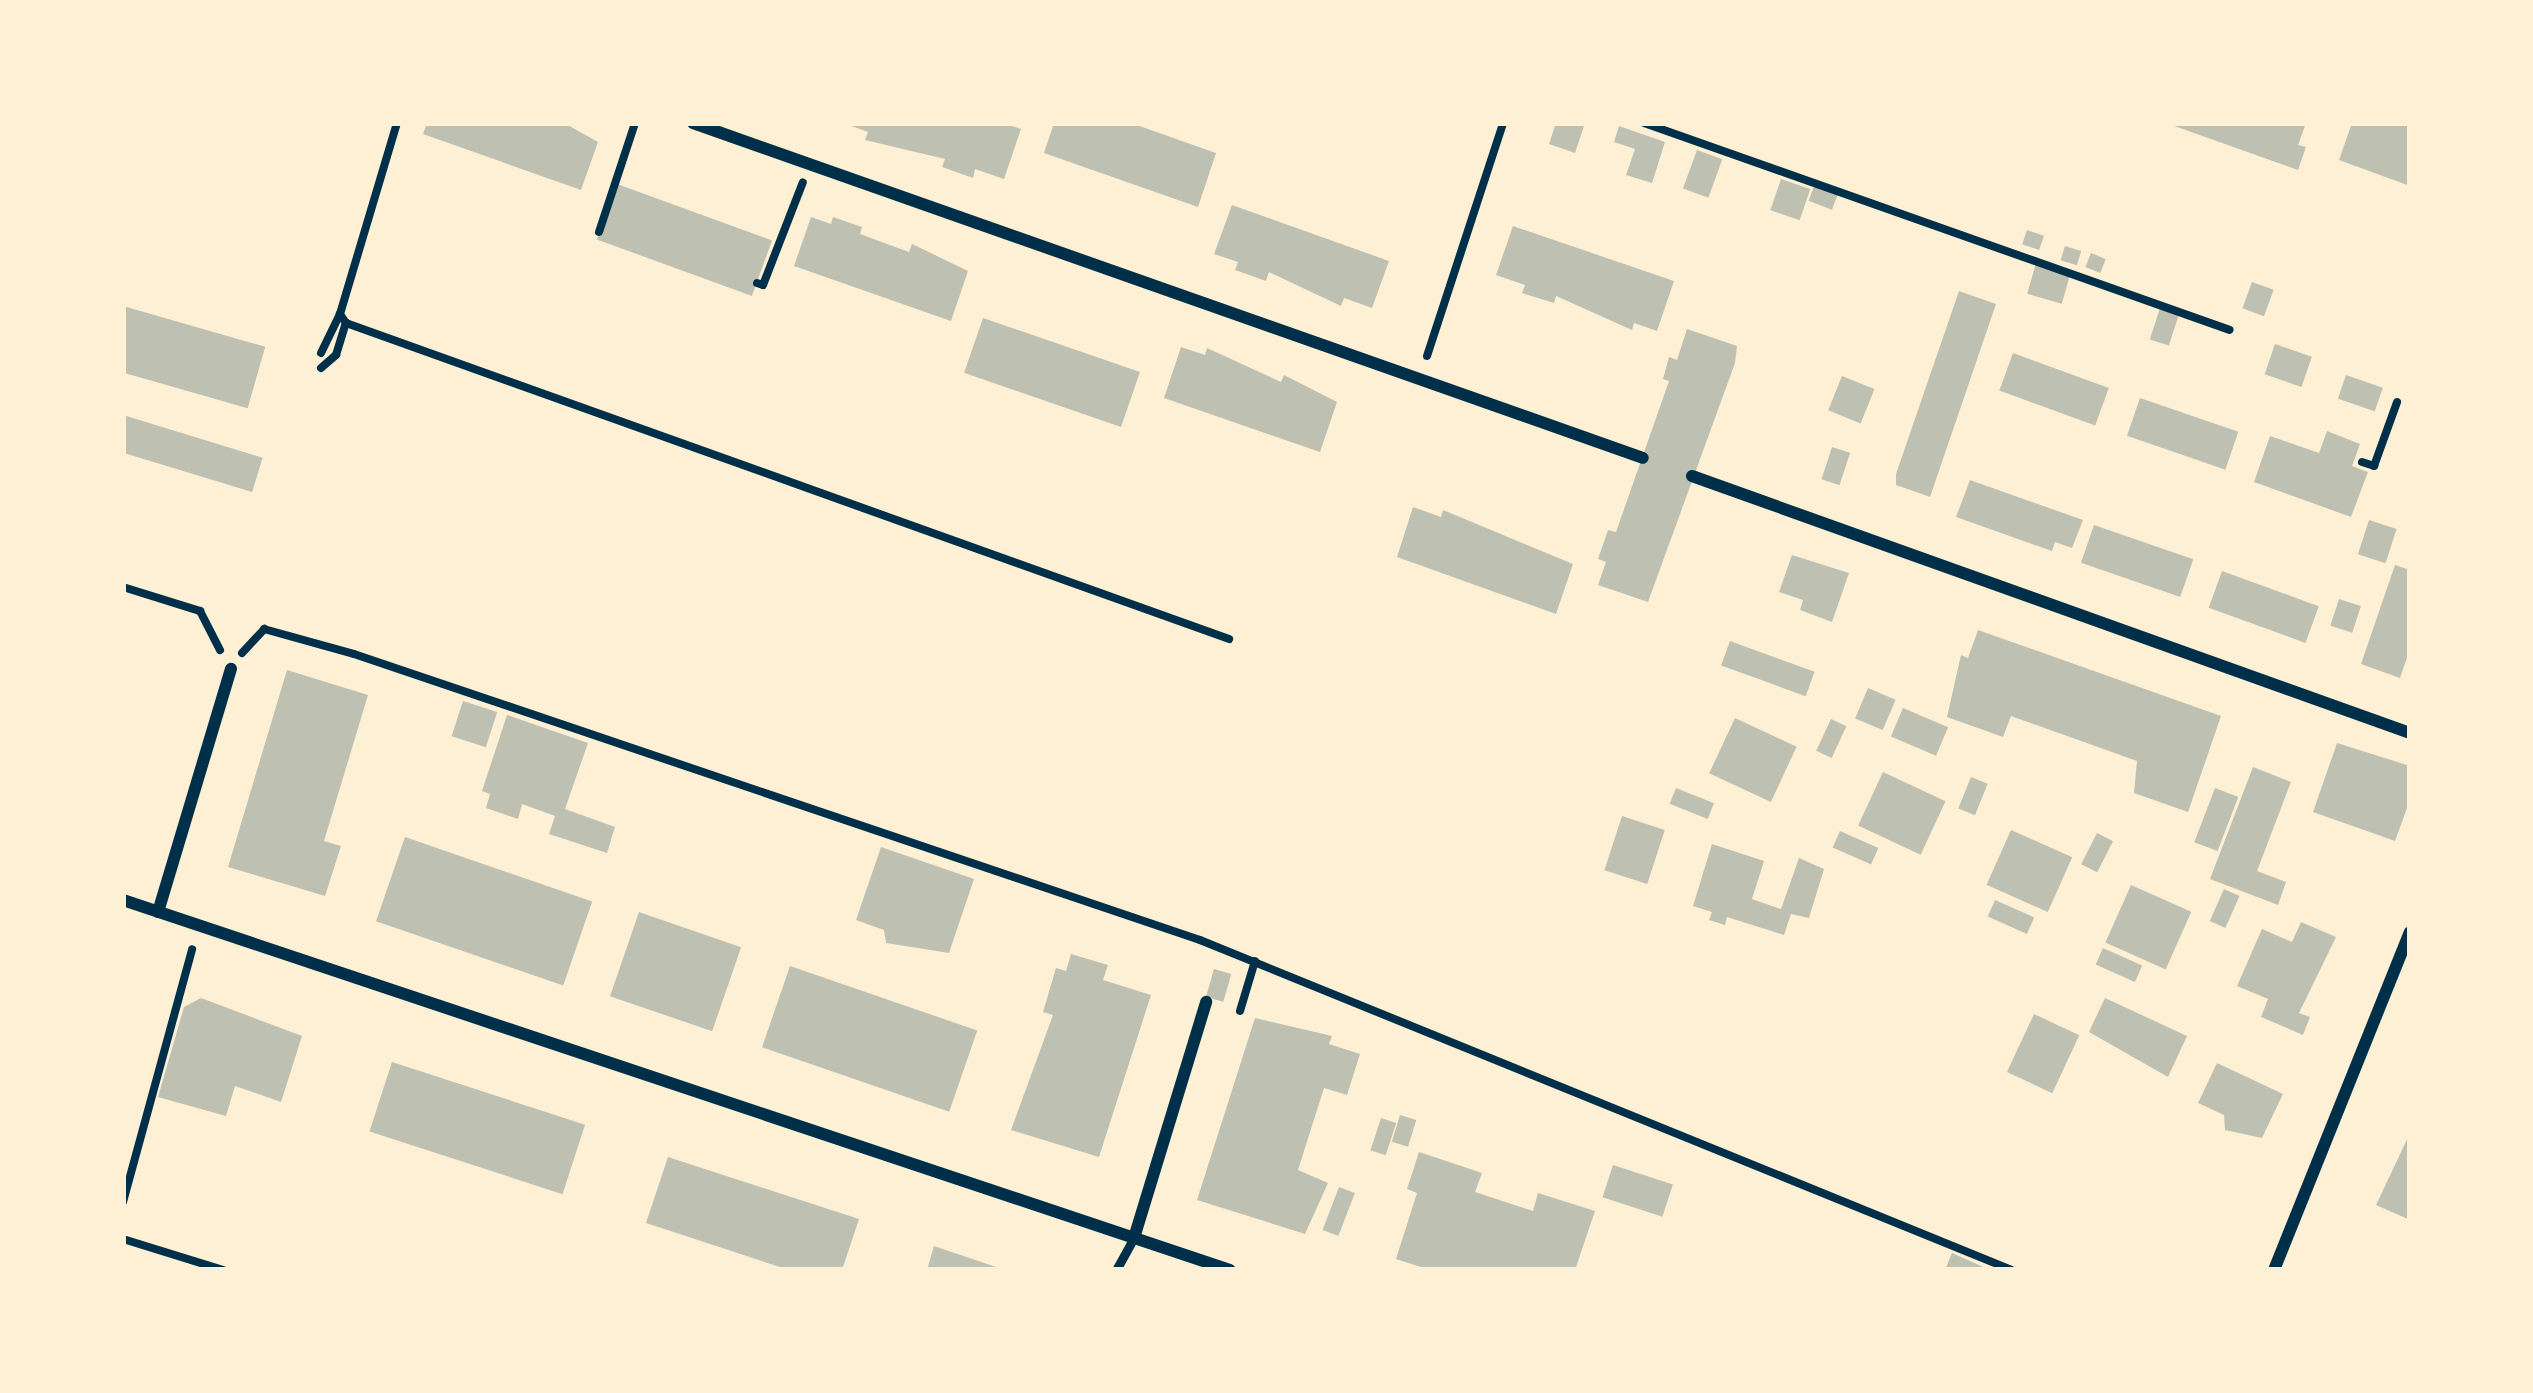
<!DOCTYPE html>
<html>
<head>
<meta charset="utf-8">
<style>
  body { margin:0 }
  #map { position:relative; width:2533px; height:1393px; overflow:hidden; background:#fdf0d5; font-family:"Work Sans",sans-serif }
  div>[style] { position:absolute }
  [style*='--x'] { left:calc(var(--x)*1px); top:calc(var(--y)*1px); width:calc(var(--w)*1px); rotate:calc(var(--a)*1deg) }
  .building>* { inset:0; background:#bec0b2; transform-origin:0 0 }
  .path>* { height:8px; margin:-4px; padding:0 4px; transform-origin:4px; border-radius:4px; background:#003049 }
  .service>* { height:9px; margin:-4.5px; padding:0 4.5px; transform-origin:4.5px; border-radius:4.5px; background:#003049 }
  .minor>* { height:12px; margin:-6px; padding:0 6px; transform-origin:6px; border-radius:6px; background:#003049 }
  span { translate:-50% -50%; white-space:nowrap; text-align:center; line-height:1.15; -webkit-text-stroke:12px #fdf0d5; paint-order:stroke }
  .frame { position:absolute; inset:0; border:126px solid #fdf0d5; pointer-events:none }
</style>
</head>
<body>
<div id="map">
  <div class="building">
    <div style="clip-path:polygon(427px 123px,564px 123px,598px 142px,581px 190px,423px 134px)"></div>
    <div style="clip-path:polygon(843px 123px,1003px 123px,1021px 129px,1004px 179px,975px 169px,973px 178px,942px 167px,945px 159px,865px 140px,868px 132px)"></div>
    <div style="clip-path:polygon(1054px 123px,1131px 123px,1216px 153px,1198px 207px,1044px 153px)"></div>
    <div style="clip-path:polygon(1556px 123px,1585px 123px,1575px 153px,1549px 144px)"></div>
    <div style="clip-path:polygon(2166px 123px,2306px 123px,2298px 145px,2306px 147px,2298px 170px)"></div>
    <div style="clip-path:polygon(2352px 123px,2410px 123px,2410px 186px,2339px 160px)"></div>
    <div style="clip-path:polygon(1619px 126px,1665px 142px,1652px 183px,1626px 175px,1635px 149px,1614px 142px)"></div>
    <div style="left:1697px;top:150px;width:27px;height:41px;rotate:20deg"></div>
    <div style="left:1781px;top:179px;width:31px;height:33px;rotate:19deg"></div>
    <div style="left:617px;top:184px;width:165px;height:59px;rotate:20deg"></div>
    <div style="left:1815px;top:184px;width:25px;height:18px;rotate:21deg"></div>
    <div style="clip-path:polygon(1232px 205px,1389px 261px,1372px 308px,1344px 298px,1341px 306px,1269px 272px,1266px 281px,1235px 270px,1238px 262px,1214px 254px)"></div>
    <div style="clip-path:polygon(811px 217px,831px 224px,833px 217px,862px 227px,860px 234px,909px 252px,912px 244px,968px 271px,951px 321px,794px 266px)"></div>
    <div style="clip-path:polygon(1513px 226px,1674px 281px,1657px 331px,1634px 323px,1632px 330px,1556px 296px,1554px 303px,1522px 293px,1525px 285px,1496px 275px)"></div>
    <div style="left:2027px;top:230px;width:18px;height:15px;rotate:19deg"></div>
    <div style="left:2065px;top:246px;width:17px;height:15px;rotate:17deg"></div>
    <div style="left:2091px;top:253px;width:16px;height:15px;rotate:22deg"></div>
    <div style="left:2036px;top:263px;width:36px;height:32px;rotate:16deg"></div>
    <div style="left:2252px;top:282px;width:23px;height:28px;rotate:20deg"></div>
    <div style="clip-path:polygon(1959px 291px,1996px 304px,1930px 497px,1896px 485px,1896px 474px)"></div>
    <div style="left:123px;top:306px;width:148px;height:64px;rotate:16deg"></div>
    <div style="left:2160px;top:308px;width:20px;height:33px;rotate:18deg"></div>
    <div style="left:983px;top:318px;width:166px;height:58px;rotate:19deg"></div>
    <div style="clip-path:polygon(1687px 329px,1737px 346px,1735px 363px,1648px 602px,1598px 585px,1606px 562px,1598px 559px,1608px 530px,1616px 532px,1669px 381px,1663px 379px,1669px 357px,1677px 360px)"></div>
    <div style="left:2275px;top:344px;width:39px;height:32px;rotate:19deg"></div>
    <div style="clip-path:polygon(1181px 347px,1205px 355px,1207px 348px,1281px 382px,1284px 375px,1337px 402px,1320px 452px,1164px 398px)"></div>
    <div style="left:2013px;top:353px;width:102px;height:40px;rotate:20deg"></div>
    <div style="left:2346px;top:375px;width:39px;height:25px;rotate:19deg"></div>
    <div style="left:1842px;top:376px;width:35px;height:37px;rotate:22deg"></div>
    <div style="left:2140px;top:398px;width:104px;height:40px;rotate:19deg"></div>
    <div style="left:123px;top:415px;width:146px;height:36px;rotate:17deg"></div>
    <div style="clip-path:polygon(2327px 431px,2360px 444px,2352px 466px,2368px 472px,2351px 517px,2254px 482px,2270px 436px,2319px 453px)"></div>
    <div style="left:1832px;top:447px;width:19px;height:34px;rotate:18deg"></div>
    <div style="clip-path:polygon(1970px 480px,2083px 520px,2072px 548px,2055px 542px,2052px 551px,1956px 517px)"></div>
    <div style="clip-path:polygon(1413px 507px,1441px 517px,1443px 510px,1573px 564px,1556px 614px,1397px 557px)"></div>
    <div style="left:2369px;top:520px;width:29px;height:36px;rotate:18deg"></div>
    <div style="left:2094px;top:525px;width:105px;height:40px;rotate:19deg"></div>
    <div style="clip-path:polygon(1792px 555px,1849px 573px,1832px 622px,1800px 610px,1803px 600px,1779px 592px)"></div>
    <div style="clip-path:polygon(2395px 565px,2410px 570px,2410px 649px,2400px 678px,2361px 664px)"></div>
    <div style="left:2222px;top:571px;width:103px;height:39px;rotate:20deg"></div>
    <div style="left:2339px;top:599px;width:23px;height:28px;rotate:18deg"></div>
    <div style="clip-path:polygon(1978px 630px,2221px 716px,2188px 812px,2134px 793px,2137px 761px,2011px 716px,2003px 737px,1947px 717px,1961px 655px,1968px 658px)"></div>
    <div style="left:1730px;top:641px;width:90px;height:26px;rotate:20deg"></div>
    <div style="clip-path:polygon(287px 670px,368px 695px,324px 841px,341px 846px,325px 896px,228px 867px)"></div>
    <div style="left:1868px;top:688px;width:30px;height:33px;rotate:23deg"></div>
    <div style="left:463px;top:701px;width:36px;height:37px;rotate:18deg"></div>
    <div style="left:1903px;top:708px;width:49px;height:31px;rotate:23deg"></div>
    <div style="clip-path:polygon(507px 715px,588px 743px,565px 809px,615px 827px,607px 853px,549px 834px,555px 816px,522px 804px,518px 819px,486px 808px,490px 794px,482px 791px)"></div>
    <div style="left:1735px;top:718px;width:68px;height:61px;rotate:25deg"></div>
    <div style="left:1831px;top:719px;width:17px;height:35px;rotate:25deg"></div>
    <div style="clip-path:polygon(2337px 743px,2410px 766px,2410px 800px,2395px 841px,2313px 812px)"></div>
    <div style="clip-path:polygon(2253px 767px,2291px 782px,2257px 871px,2286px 882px,2278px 905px,2210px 879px)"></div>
    <div style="left:1883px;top:772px;width:69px;height:59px;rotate:25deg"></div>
    <div style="left:1971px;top:777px;width:18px;height:34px;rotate:22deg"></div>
    <div style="left:1676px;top:788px;width:41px;height:17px;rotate:22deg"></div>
    <div style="left:2215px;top:788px;width:25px;height:58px;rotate:21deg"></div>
    <div style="left:1622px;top:816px;width:45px;height:57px;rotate:18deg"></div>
    <div style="left:2011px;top:830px;width:67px;height:60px;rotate:24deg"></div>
    <div style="left:1840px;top:831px;width:42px;height:18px;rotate:24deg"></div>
    <div style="left:2097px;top:833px;width:18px;height:35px;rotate:27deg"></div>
    <div style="left:405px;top:837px;width:198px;height:89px;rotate:19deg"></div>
    <div style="clip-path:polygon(1712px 844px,1764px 861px,1752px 899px,1781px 909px,1799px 858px,1824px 869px,1809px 918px,1791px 914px,1784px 935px,1727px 917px,1725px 925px,1709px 920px,1712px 912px,1693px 906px)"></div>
    <div style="clip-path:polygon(881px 847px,974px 879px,949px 953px,886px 943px,884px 930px,856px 920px)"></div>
    <div style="left:2131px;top:885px;width:66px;height:63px;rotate:24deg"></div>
    <div style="left:2224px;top:889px;width:17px;height:35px;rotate:24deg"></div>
    <div style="left:1995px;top:900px;width:43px;height:18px;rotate:24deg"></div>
    <div style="left:639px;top:912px;width:108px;height:89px;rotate:19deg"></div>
    <div style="clip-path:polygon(2301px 922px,2336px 937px,2299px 1013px,2310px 1017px,2303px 1035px,2261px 1017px,2268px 999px,2237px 986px,2262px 929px,2292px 942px)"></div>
    <div style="left:2103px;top:948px;width:43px;height:18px;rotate:24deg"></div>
    <div style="clip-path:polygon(1071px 954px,1108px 965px,1103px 980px,1151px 995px,1099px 1157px,1011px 1130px,1053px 1015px,1043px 1012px,1056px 968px,1066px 971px)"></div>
    <div style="left:790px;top:966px;width:198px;height:86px;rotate:19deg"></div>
    <div style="left:1214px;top:969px;width:18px;height:29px;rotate:16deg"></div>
    <div style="clip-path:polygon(201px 998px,302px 1036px,281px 1102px,235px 1086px,226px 1116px,158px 1097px,184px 1007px)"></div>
    <div style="clip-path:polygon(2105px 998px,2187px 1036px,2168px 1077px,2089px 1032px)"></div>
    <div style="left:2034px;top:1014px;width:50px;height:64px;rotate:25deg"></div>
    <div style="clip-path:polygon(1255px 1018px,1332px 1036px,1329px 1044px,1360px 1054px,1347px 1095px,1324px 1088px,1298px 1170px,1328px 1183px,1305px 1234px,1197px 1200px)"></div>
    <div style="left:392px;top:1062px;width:203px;height:73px;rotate:18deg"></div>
    <div style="clip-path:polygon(2217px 1063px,2283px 1094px,2262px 1138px,2225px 1130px,2224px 1115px,2198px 1103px)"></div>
    <div style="left:1400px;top:1115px;width:17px;height:28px;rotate:17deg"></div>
    <div style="left:1381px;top:1118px;width:16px;height:34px;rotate:18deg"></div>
    <div style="clip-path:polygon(2410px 1133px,2410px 1220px,2376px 1205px)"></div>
    <div style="clip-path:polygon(1419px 1152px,1482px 1173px,1475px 1192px,1533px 1211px,1538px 1193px,1595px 1211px,1575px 1270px,1430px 1270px,1396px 1259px,1417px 1193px,1407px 1189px)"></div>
    <div style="clip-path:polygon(668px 1157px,859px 1219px,842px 1270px,789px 1270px,646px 1223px)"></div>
    <div style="left:1613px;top:1165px;width:63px;height:34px;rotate:18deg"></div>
    <div style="left:1339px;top:1187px;width:17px;height:46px;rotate:21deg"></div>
    <div style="clip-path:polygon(934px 1246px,1002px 1269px,1002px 1270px,927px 1270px)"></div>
    <div style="clip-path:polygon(1952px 1253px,1990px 1270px,1945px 1270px)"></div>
  </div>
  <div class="path">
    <div style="--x:1644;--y:123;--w:621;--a:19.46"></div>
    <div style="--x:599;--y:232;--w:115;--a:-71.7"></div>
    <div style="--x:757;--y:283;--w:6;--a:18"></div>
    <div style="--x:763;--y:285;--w:110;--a:-68.8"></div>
    <div style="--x:346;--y:323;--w:938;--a:19.69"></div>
    <div style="--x:321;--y:353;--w:43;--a:-64"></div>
    <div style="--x:1427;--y:356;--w:245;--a:-71.9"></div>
    <div style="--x:321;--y:368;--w:20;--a:-41"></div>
    <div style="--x:336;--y:355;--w:34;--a:-73"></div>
    <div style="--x:346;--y:323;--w:11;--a:-124"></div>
    <div style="--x:340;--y:314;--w:199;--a:-73.4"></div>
    <div style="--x:2362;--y:462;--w:13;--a:18"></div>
    <div style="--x:2374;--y:466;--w:68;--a:-70.2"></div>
    <div style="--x:123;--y:587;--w:81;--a:17.3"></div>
    <div style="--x:200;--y:611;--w:44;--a:62.9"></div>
    <div style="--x:242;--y:653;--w:33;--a:-47"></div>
    <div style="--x:264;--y:629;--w:93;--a:15.5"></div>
    <div style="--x:354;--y:654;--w:893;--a:18.68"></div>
    <div style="--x:1200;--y:940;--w:876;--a:22.12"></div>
    <div style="--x:1240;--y:1011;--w:52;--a:-73.3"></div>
    <div style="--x:123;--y:1202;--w:262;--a:-74.7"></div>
    <div style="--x:123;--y:1239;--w:105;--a:17.2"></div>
  </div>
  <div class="service">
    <div style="--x:1116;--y:1270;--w:37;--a:-61"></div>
  </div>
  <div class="minor">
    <div style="--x:693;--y:123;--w:1007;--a:19.42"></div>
    <div style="--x:1692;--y:476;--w:763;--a:19.69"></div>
    <div style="--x:123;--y:900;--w:1167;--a:18.48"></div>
    <div style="--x:158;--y:912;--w:254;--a:-73.3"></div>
    <div style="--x:1134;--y:1238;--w:247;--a:-73"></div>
    <div style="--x:2274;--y:1270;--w:364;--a:-68.1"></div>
  </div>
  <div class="frame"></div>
</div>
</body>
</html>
